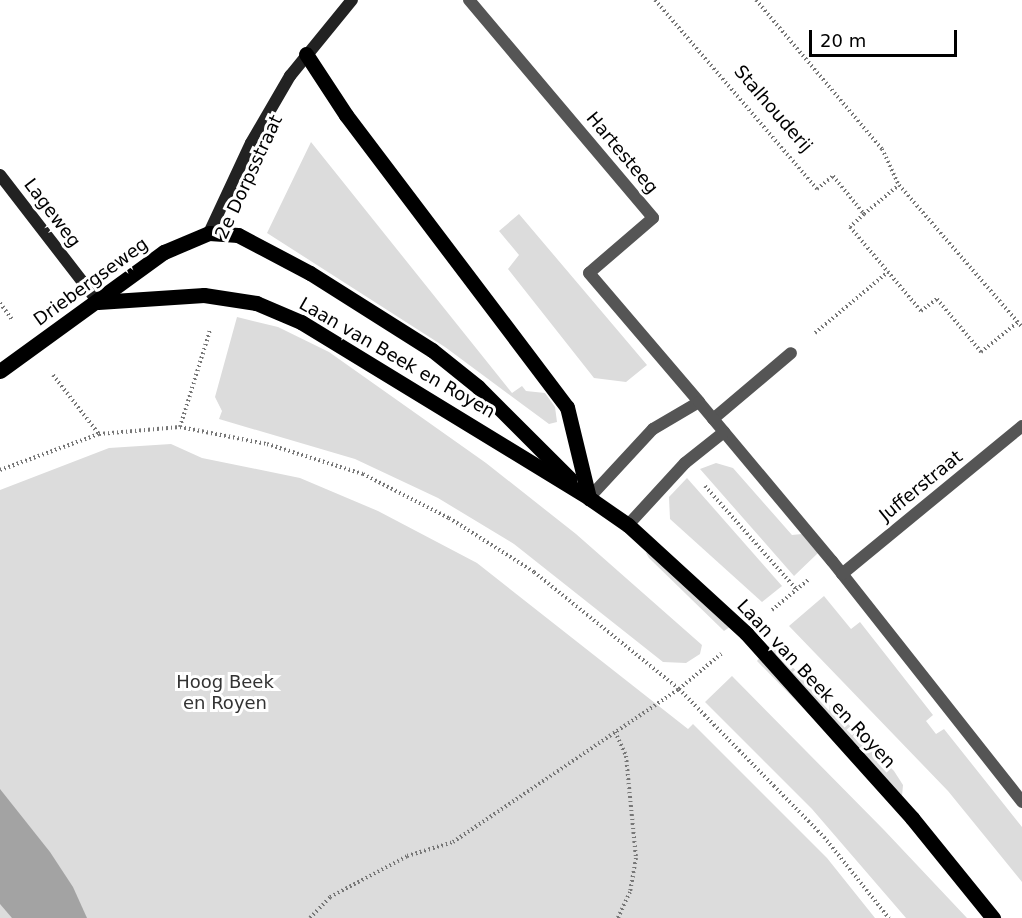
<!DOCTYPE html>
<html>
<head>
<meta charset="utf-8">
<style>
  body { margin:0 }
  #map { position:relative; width:1022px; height:918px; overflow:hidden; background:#fff; font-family:"DejaVu Sans",sans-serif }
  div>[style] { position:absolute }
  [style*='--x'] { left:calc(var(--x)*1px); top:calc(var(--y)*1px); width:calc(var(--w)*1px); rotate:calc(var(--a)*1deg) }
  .green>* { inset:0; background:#dcdcdc }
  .water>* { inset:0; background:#a3a3a3 }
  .path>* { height:4px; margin-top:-2px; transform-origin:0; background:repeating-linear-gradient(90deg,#777 0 1.5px,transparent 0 4.5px) }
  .lane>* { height:12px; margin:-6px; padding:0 6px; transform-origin:6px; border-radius:6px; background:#555 }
  .street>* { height:12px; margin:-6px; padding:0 6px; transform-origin:6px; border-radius:6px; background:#555 }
  .secondary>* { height:12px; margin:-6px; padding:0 6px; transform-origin:6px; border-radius:6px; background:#222 }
  .primary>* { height:15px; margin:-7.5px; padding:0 7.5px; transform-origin:7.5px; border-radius:7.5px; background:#000 }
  span { translate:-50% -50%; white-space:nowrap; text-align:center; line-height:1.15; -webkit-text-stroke:6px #fff; paint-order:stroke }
  .street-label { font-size:18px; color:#000 }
  .park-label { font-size:18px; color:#333 }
  .scale { position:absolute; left:809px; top:30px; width:148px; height:27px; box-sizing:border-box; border:3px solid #000; border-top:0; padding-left:8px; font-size:18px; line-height:21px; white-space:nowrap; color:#000; -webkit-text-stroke:4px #fff; paint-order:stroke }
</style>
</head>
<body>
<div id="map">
  <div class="green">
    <div style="clip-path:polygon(311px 142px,512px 393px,522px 386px,526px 391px,545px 393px,555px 407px,557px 422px,549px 424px,445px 347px,267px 233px)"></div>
    <div style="clip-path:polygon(519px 214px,647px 365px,626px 382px,594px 378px,508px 269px,519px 255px,499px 231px)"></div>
    <div style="clip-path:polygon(237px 317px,278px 327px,329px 352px,486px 463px,576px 534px,702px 645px,700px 654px,686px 663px,663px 662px,514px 544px,438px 498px,355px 459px,219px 419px,222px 411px,215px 397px)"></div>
    <div style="clip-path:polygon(171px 444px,202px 458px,300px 478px,378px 511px,477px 563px,688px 729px,693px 724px,827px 858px,875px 918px,0 918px,0 490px,109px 448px)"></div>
    <div style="clip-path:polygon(716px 463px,733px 468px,792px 535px,802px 534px,818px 553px,794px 576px,700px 469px)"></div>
    <div style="clip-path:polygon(687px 478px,782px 586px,762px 602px,670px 519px,669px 497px)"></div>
    <div style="clip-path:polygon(655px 545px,740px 620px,724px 631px,649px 558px,646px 553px)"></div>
    <div style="clip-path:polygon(824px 596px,851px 629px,860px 622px,933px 715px,926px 721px,936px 734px,944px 729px,1022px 827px,1022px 882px,948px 791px,789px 626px)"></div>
    <div style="clip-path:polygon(770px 644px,894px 771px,903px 785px,902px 796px,848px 754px,757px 661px)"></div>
    <div style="clip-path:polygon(732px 676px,884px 830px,967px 918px,906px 918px,812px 809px,705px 702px)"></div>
  </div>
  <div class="water">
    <div style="clip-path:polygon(0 789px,50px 852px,73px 887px,87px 918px,12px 918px,0 904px)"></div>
  </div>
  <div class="path">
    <div style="--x:655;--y:0;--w:249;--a:49.4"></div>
    <div style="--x:817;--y:189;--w:21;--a:-39"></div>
    <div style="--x:833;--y:176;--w:49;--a:50.8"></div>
    <div style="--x:864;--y:214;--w:19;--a:137"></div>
    <div style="--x:850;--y:227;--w:110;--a:49.8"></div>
    <div style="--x:921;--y:311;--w:20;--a:-37"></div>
    <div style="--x:937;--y:299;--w:69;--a:50.3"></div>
    <div style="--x:981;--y:352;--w:48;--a:-39"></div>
    <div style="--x:756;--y:0;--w:195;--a:49.8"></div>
    <div style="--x:882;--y:149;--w:40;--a:65"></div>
    <div style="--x:899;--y:185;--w:188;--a:49.1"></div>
    <div style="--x:864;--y:214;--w:45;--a:-39.6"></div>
    <div style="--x:0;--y:303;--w:22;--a:54"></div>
    <div style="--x:815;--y:333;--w:95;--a:-39.9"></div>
    <div style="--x:53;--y:375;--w:75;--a:52.1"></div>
    <div style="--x:180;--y:427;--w:102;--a:-72.8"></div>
    <div style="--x:0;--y:470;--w:105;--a:-20"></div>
    <div style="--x:99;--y:434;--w:81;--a:-4.9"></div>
    <div style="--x:180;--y:427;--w:89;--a:11.1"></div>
    <div style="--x:267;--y:444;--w:101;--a:17.4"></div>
    <div style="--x:363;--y:474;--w:97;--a:27.1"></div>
    <div style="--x:449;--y:518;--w:101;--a:32.4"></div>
    <div style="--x:534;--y:572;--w:186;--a:38.9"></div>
    <div style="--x:679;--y:689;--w:207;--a:45.6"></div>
    <div style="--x:824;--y:837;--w:104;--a:51.3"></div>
    <div style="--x:705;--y:486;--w:137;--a:48.5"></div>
    <div style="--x:772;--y:610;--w:47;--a:-39.8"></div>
    <div style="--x:615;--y:732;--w:26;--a:65"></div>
    <div style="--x:626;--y:756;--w:102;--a:84.4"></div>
    <div style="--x:636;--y:858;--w:35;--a:100"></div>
    <div style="--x:630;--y:892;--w:29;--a:115"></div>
    <div style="--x:310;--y:918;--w:29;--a:-46"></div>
    <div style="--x:330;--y:897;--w:87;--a:-28"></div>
    <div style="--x:407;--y:856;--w:48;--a:-16.9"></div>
    <div style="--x:453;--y:842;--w:273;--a:-34.1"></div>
    <div style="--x:679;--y:689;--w:55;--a:-39.8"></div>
  </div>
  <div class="lane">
    <div style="--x:469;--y:0;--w:285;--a:49.8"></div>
    <div style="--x:653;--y:218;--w:84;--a:139.3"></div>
    <div style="--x:589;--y:273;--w:170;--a:49.5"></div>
    <div style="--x:713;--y:419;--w:102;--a:-40.2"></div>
  </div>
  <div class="street">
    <div style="--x:589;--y:498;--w:94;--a:-47.2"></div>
    <div style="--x:653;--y:429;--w:53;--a:-30.4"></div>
    <div style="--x:699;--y:402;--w:207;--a:50.1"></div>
    <div style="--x:832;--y:561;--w:307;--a:51.7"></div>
    <div style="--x:628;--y:525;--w:84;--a:-47.4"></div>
    <div style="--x:685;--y:463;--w:50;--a:-38.5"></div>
    <div style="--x:842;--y:574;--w:233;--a:-39.4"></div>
  </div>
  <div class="secondary">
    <div style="--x:0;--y:175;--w:160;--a:52.3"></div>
    <div style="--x:209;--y:233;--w:99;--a:-65"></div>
    <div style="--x:251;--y:143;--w:78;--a:-59.8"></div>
    <div style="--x:290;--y:76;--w:98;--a:-50.8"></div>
  </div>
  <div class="primary">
    <div style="--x:306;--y:54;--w:73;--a:56.7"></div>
    <div style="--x:346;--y:115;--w:366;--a:52.9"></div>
    <div style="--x:567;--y:407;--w:94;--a:76.4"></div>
    <div style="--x:98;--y:302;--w:106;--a:-3.8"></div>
    <div style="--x:204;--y:295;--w:53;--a:8.7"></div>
    <div style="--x:256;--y:303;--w:49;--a:22.9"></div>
    <div style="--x:301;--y:322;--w:338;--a:31.4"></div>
    <div style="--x:589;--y:498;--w:47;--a:34.7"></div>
    <div style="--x:628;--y:525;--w:160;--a:42.5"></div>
    <div style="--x:746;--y:633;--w:249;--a:48.1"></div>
    <div style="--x:912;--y:818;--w:129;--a:51"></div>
    <div style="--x:0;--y:371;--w:203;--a:-36"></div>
    <div style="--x:164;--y:252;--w:49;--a:-22.9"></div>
    <div style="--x:209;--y:233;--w:29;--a:4"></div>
    <div style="--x:238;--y:235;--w:81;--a:27.8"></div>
    <div style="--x:310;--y:273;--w:144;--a:32.3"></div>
    <div style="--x:432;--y:350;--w:59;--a:38.8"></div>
    <div style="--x:478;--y:387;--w:130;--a:45"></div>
  </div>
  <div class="street-label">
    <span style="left:773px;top:109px;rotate:49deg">Stalhouderij</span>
    <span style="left:622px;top:153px;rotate:50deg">Hartesteeg</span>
    <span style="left:249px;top:177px;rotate:-65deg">2e Dorpsstraat</span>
    <span style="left:52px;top:213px;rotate:53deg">Lageweg</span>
    <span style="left:91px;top:282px;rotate:-36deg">Driebergseweg</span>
    <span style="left:397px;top:358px;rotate:30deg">Laan van Beek en Royen</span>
    <span style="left:921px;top:486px;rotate:-39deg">Jufferstraat</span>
    <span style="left:816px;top:684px;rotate:47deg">Laan van Beek en Royen</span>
  </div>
  <div class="park-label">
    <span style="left:225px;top:693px">Hoog Beek<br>en Royen</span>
  </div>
  <div class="scale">20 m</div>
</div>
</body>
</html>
